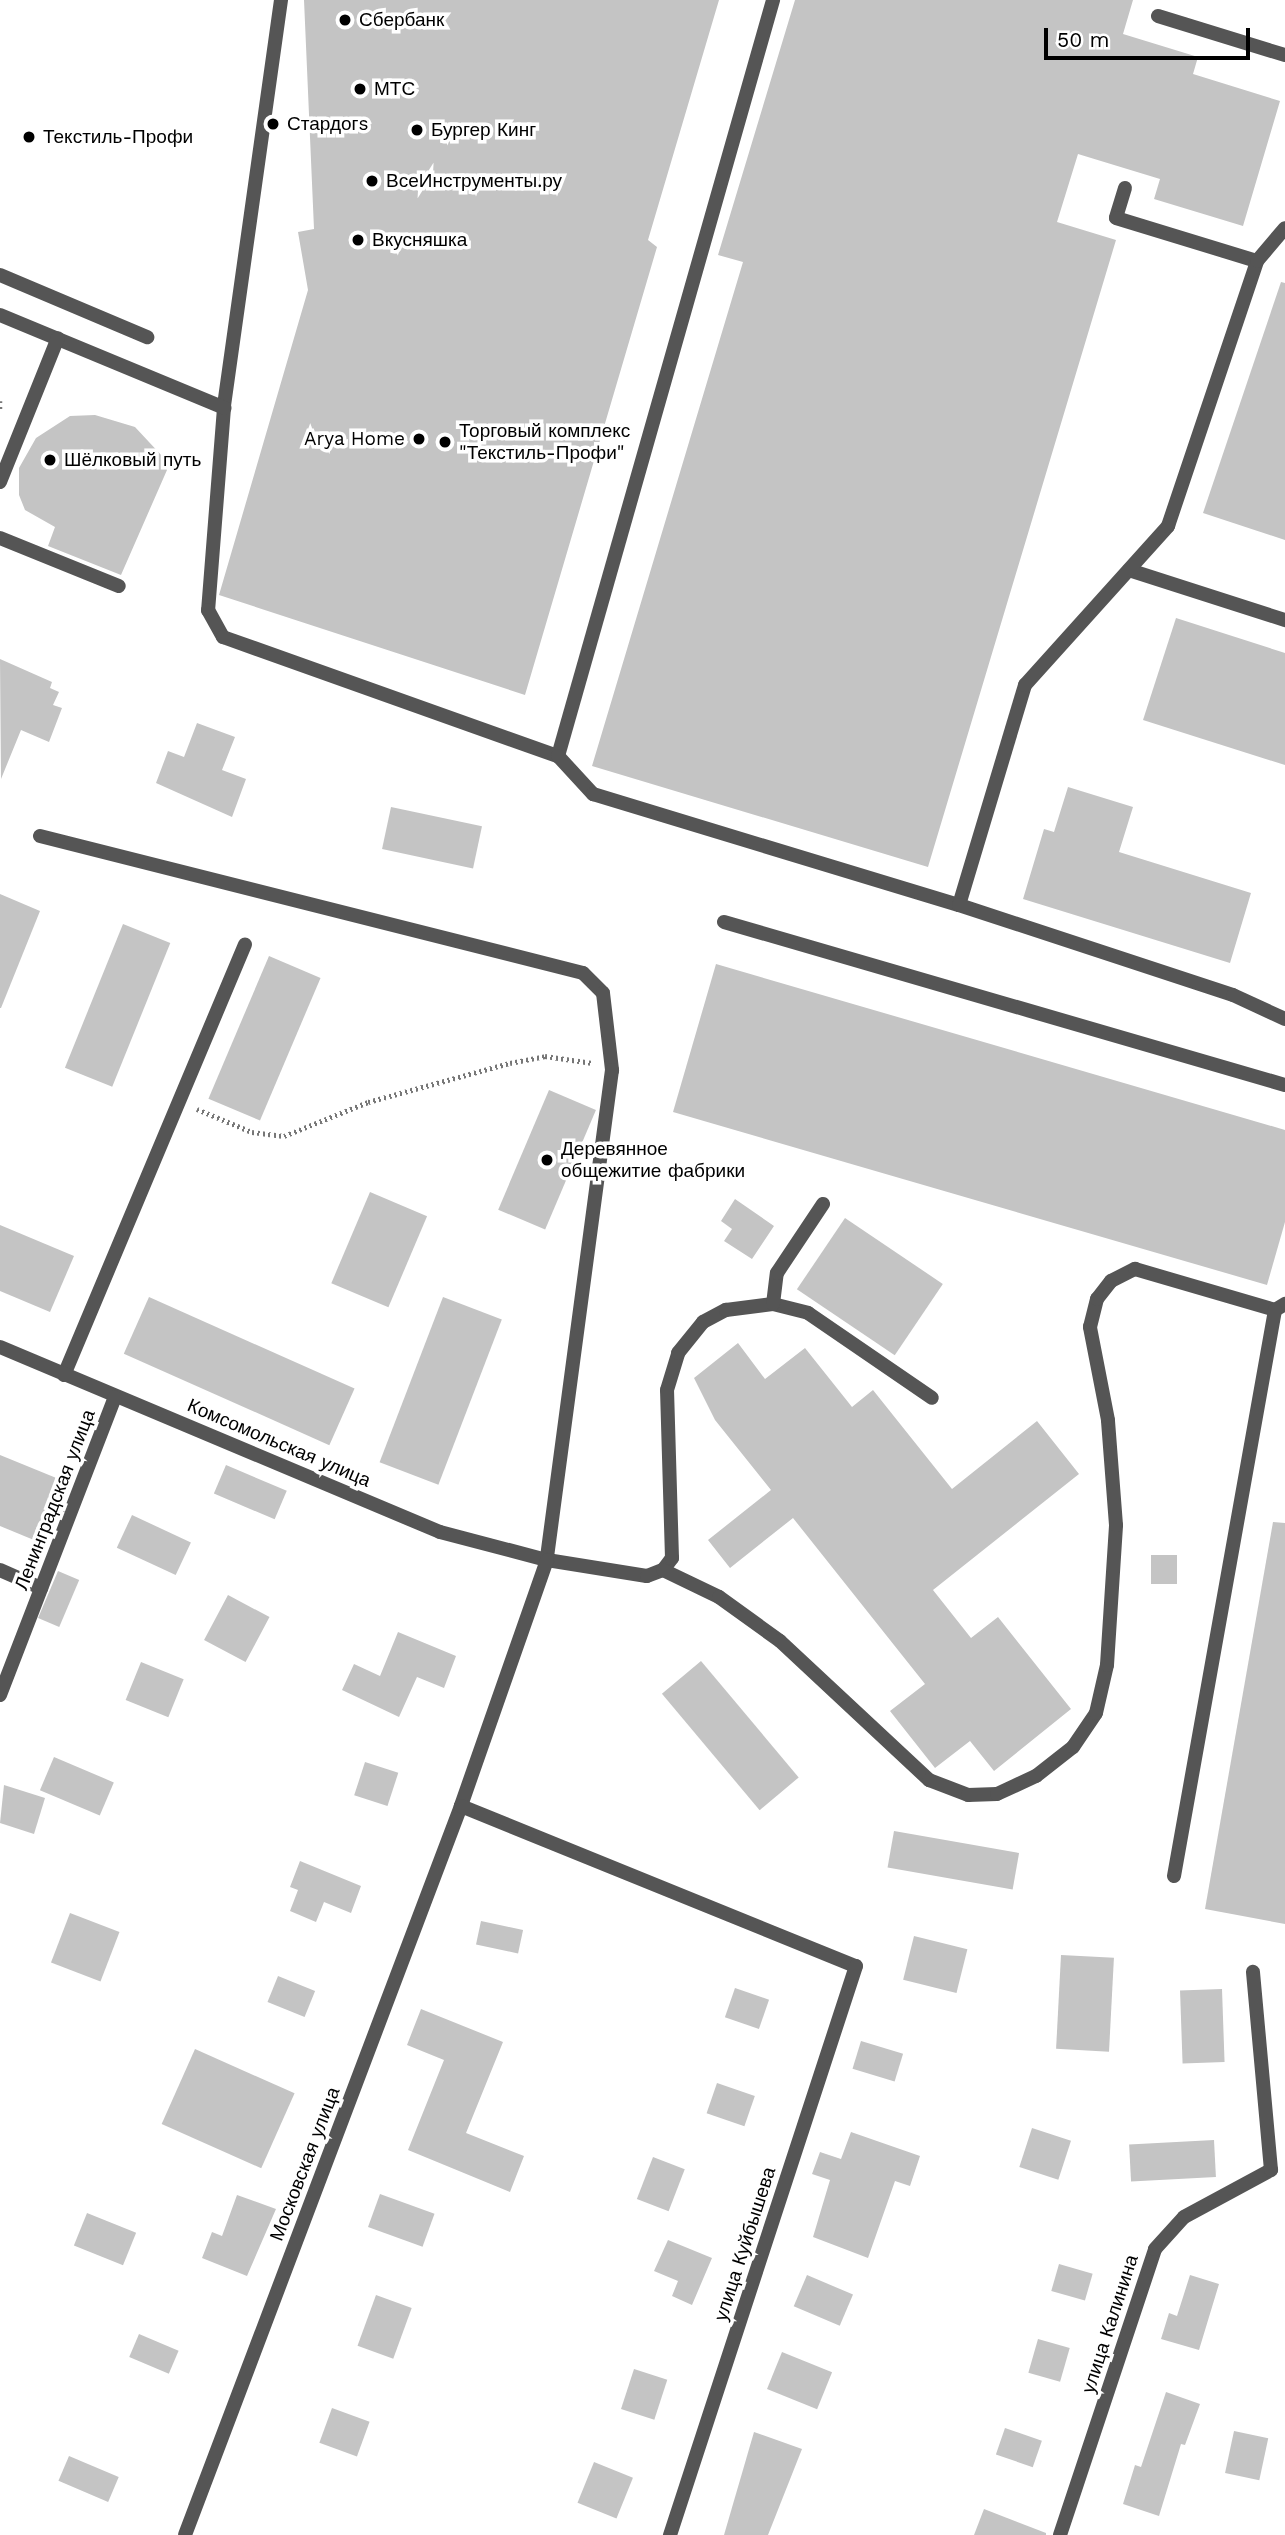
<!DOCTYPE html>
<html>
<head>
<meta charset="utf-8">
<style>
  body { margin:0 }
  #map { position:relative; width:1285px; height:2535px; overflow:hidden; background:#fff; font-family:"Work Sans",sans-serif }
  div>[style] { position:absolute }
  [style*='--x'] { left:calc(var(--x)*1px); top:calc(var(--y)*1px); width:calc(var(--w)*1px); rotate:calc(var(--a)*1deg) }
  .building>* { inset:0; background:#c4c4c4; transform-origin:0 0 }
  .path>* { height:4.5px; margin-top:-2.25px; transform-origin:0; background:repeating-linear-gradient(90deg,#777 0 2px,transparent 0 5.5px) }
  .service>* { height:14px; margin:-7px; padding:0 7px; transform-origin:7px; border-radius:7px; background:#555 }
  .minor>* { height:14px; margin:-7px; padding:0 7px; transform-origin:7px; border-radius:7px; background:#555 }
  .dots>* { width:19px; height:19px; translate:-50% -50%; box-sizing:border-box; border:4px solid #fff; border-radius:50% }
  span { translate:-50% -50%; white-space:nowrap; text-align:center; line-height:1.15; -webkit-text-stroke:7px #fff; paint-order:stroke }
  .poi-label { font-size:19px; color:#000 }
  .left { translate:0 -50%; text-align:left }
  .right { translate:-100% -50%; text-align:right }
  .street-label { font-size:19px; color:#000 }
  .scale { position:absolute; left:1044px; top:28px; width:206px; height:32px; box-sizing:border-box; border:4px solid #000; border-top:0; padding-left:9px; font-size:21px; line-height:24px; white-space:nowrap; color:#000; -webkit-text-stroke:5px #fff; paint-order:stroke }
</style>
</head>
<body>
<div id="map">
  <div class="building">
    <div style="clip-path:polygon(304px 0,719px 0,648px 240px,657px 247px,525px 695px,219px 595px,308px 290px,298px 232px,314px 229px)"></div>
    <div style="clip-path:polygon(795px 0,1133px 0,1123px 34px,1198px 57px,1193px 74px,1280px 101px,1243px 226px,1154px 199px,1160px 179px,1078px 154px,1057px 222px,1116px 240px,928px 867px,592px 766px,743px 262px,718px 255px)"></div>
    <div style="clip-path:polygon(1281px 282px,1285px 283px,1285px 540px,1203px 513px)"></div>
    <div style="clip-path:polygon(95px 415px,135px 427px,163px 457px,167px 470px,121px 575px,48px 546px,55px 527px,25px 510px,19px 495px,19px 468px,36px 438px,70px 416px)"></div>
    <div style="clip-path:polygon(1176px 618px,1285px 653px,1285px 765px,1143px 720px)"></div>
    <div style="clip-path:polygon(0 659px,52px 682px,50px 688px,59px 692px,53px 705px,62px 708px,49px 742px,21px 730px,1px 779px)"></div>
    <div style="clip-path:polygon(197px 723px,235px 737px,222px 770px,246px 779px,232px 817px,156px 783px,168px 751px,184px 757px)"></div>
    <div style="clip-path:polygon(1068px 787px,1133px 807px,1119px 852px,1251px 893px,1230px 963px,1023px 899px,1044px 829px,1054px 832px)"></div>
    <div style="left:391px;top:807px;width:93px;height:43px;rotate:12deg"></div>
    <div style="clip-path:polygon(0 894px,40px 911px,1px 1008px,0 1008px)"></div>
    <div style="left:123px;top:924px;width:51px;height:155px;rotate:22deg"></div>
    <div style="left:269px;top:956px;width:56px;height:155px;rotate:23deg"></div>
    <div style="clip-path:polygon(716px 964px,1285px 1130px,1285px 1222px,1267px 1285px,673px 1112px)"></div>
    <div style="left:549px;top:1090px;width:51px;height:130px;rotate:23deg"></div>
    <div style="left:370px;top:1192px;width:62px;height:99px;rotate:23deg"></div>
    <div style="clip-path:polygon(735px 1199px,774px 1226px,752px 1259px,724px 1241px,732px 1229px,721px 1221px)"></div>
    <div style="left:845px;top:1218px;width:118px;height:86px;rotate:34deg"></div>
    <div style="clip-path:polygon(0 1225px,74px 1256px,50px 1312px,0 1291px)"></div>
    <div style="left:149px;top:1297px;width:225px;height:62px;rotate:24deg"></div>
    <div style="left:443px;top:1297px;width:63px;height:177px;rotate:21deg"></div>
    <div style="clip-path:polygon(738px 1343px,765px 1379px,805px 1348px,852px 1407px,873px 1390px,952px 1489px,1037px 1421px,1079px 1474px,933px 1590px,971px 1638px,998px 1617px,1071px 1709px,994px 1771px,970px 1741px,935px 1768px,890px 1711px,925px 1684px,793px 1518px,730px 1568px,708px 1540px,771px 1490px,715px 1420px,694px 1378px)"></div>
    <div style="clip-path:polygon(0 1455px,71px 1484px,46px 1545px,0 1526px)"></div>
    <div style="left:226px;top:1465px;width:66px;height:31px;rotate:23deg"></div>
    <div style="left:132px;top:1515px;width:65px;height:36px;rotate:25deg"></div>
    <div style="clip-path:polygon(1273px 1522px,1285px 1523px,1285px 1924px,1205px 1909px)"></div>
    <div style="left:1151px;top:1555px;width:26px;height:29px"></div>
    <div style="left:58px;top:1571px;width:23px;height:51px;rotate:23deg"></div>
    <div style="left:228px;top:1595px;width:47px;height:51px;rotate:28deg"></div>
    <div style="clip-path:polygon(398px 1632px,456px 1656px,444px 1688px,417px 1677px,399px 1717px,342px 1690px,354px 1664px,380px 1676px)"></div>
    <div style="left:701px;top:1661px;width:152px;height:51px;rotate:50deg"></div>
    <div style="left:141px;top:1662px;width:46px;height:41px;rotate:22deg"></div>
    <div style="left:54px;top:1757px;width:65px;height:36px;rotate:23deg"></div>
    <div style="left:365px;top:1762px;width:35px;height:35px;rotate:18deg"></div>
    <div style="clip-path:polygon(4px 1785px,45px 1798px,34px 1834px,0 1823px)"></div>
    <div style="left:894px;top:1831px;width:127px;height:37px;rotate:10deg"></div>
    <div style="clip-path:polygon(300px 1861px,361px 1886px,351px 1913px,324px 1902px,316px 1922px,290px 1911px,298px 1890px,290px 1887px)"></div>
    <div style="left:70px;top:1913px;width:53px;height:53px;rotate:21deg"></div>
    <div style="left:481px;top:1921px;width:43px;height:24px;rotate:12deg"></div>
    <div style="left:914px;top:1936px;width:55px;height:45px;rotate:14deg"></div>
    <div style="left:1061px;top:1955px;width:53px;height:94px;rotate:3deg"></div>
    <div style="left:278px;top:1976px;width:40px;height:28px;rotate:22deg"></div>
    <div style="left:735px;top:1988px;width:36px;height:31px;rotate:19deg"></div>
    <div style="left:1222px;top:1989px;width:73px;height:42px;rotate:88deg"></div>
    <div style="clip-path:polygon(421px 2009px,503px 2042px,466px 2133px,524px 2156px,510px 2192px,408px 2150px,444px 2060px,407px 2045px)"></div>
    <div style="left:861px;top:2041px;width:44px;height:29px;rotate:17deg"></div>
    <div style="left:195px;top:2049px;width:109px;height:82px;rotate:24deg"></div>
    <div style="left:717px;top:2083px;width:40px;height:32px;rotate:19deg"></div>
    <div style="left:1032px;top:2128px;width:41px;height:41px;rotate:18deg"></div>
    <div style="clip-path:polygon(851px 2132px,920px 2156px,910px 2186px,895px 2181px,868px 2258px,813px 2237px,830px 2180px,812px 2174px,820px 2152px,841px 2159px)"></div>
    <div style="left:1214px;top:2140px;width:37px;height:85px;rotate:87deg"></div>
    <div style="left:653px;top:2157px;width:34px;height:45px;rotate:21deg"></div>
    <div style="left:380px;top:2194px;width:58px;height:35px;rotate:20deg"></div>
    <div style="clip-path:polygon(237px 2195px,276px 2209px,247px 2276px,202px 2258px,212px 2232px,222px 2236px)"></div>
    <div style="left:87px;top:2213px;width:53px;height:35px;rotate:22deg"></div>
    <div style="clip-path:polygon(668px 2240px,712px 2258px,692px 2305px,672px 2296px,678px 2281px,654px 2271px)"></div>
    <div style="left:1059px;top:2264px;width:35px;height:28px;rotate:16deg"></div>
    <div style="left:807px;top:2275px;width:50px;height:34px;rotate:23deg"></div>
    <div style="clip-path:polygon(1190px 2275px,1219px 2284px,1199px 2350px,1161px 2339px,1169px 2313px,1177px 2316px)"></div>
    <div style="left:376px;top:2295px;width:38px;height:54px;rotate:20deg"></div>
    <div style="left:139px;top:2334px;width:43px;height:25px;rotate:23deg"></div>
    <div style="left:1038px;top:2339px;width:33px;height:35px;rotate:16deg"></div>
    <div style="left:782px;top:2352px;width:54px;height:40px;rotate:22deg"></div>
    <div style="left:634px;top:2369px;width:35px;height:42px;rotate:18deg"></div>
    <div style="clip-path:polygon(1166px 2392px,1200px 2404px,1185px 2445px,1181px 2444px,1159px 2516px,1123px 2504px,1135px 2465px,1141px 2467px)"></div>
    <div style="left:332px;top:2408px;width:40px;height:37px;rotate:20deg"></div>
    <div style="left:1005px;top:2428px;width:39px;height:28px;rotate:19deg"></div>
    <div style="left:1234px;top:2431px;width:35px;height:43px;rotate:12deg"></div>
    <div style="clip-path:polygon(754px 2432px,802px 2449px,768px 2535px,724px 2535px)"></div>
    <div style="left:69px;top:2456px;width:54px;height:27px;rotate:23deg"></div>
    <div style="left:594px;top:2462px;width:42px;height:44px;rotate:22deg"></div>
    <div style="clip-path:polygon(984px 2509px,1046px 2533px,1046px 2535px,974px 2535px)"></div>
  </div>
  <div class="path">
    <div style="--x:0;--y:401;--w:10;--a:90"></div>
    <div style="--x:197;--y:1109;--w:60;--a:22.7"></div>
    <div style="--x:252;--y:1132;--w:32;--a:7"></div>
    <div style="--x:284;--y:1136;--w:91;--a:-22"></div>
    <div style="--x:368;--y:1102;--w:147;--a:-15.4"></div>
    <div style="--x:510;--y:1063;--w:36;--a:-11"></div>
    <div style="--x:545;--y:1056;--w:48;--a:8.5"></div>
  </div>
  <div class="service">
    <div style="--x:281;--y:0;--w:412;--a:98"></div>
    <div style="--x:224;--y:408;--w:203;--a:94.5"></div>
    <div style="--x:208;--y:610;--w:31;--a:61"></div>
    <div style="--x:223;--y:637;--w:356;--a:19.6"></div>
    <div style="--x:558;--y:756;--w:786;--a:-74.12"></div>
    <div style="--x:1158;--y:16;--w:133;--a:17.1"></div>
    <div style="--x:1125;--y:188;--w:31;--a:107"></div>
    <div style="--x:1116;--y:218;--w:147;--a:17"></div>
    <div style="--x:0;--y:275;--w:160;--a:22.9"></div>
    <div style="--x:0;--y:315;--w:243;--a:22.5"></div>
    <div style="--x:0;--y:482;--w:155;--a:-68.1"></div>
    <div style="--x:0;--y:538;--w:128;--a:22"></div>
    <div style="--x:1129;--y:570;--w:164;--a:17.8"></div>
    <div style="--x:558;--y:756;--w:52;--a:47.4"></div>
    <div style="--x:593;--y:794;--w:382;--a:16.9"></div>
    <div style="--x:959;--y:905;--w:230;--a:-73.3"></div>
    <div style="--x:1025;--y:685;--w:214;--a:-48"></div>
    <div style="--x:1168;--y:526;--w:280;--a:-71.4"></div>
    <div style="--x:1257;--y:261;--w:43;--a:-49.7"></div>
    <div style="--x:40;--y:836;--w:560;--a:14.16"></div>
    <div style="--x:583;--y:973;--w:28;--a:45"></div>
    <div style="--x:603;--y:993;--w:78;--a:83.3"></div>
    <div style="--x:612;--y:1070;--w:494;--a:97.6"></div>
    <div style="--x:547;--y:1560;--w:101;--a:9.1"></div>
    <div style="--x:647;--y:1576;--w:17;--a:-21"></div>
    <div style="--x:663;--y:1570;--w:15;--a:-53"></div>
    <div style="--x:672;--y:1558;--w:168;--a:-91.7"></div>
    <div style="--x:667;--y:1390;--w:39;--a:-73"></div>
    <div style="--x:678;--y:1353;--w:40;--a:-51"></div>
    <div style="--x:703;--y:1322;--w:26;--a:-28"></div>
    <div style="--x:726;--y:1310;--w:47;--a:-7.3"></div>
    <div style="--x:773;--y:1304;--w:36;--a:14"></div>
    <div style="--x:808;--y:1313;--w:150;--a:34.4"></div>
    <div style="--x:959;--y:905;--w:288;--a:18.2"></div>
    <div style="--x:1233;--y:995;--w:57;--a:24.8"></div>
    <div style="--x:724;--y:922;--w:584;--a:16.2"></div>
    <div style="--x:773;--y:1304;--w:31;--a:-83"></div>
    <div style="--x:777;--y:1273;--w:83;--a:-56.3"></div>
    <div style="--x:64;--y:1375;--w:467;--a:-67.2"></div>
    <div style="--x:0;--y:1570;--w:45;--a:23.7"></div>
    <div style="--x:663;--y:1570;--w:62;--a:25.7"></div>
    <div style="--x:719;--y:1597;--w:75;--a:35.8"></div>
    <div style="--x:780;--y:1641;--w:204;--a:43"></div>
    <div style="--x:929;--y:1780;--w:42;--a:21"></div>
    <div style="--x:968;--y:1795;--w:29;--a:-2"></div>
    <div style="--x:997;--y:1794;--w:43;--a:-24.8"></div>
    <div style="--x:1036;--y:1776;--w:47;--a:-38.1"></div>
    <div style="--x:1073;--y:1747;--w:41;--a:-55.9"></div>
    <div style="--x:1096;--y:1713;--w:49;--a:-77.1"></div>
    <div style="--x:1107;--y:1665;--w:140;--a:-86.3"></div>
    <div style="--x:1116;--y:1525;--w:105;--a:-94.4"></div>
    <div style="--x:1108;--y:1420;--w:95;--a:-101"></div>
    <div style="--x:1090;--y:1327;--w:29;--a:-76"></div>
    <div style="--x:1097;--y:1299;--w:23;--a:-52"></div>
    <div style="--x:1111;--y:1281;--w:27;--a:-27"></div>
    <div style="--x:1135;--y:1269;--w:146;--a:16.3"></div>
    <div style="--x:1275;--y:1310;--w:12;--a:-31"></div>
    <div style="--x:1174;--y:1876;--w:575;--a:-79.88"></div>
  </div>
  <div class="minor">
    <div style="--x:0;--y:1347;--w:477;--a:22.8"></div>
    <div style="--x:440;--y:1532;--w:111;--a:14.7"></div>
    <div style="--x:547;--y:1560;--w:261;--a:109.3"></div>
    <div style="--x:461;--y:1806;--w:779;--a:110.74"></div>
    <div style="--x:0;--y:1695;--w:319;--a:-68.9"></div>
    <div style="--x:461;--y:1806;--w:426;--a:22.1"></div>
    <div style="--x:856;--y:1966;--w:599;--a:108.1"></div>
    <div style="--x:1060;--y:2535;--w:301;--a:-71.6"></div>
    <div style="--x:1155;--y:2249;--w:43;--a:-47.8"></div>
    <div style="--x:1184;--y:2217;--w:99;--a:-28.4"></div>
    <div style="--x:1271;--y:2170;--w:199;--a:-95.2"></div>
  </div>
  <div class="dots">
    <div style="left:345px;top:20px;background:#000"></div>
    <div style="left:360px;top:89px;background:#000"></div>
    <div style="left:273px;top:124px;background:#000"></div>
    <div style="left:417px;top:130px;background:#000"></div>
    <div style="left:29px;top:137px;background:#000"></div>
    <div style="left:372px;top:181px;background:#000"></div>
    <div style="left:358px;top:240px;background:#000"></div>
    <div style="left:419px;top:439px;background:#000"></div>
    <div style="left:445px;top:442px;background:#000"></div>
    <div style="left:50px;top:460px;background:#000"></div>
    <div style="left:547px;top:1160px;background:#000"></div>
  </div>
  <div class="poi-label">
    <span class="left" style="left:359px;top:20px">Сбербанк</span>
    <span class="left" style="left:374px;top:89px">МТС</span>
    <span class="left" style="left:287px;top:124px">Стардогs</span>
    <span class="left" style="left:431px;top:130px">Бургер Кинг</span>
    <span class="left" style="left:43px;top:137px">Текстиль-Профи</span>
    <span class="left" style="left:386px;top:181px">ВсеИнструменты.ру</span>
    <span class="left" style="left:372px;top:240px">Вкусняшка</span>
    <span class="left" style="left:459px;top:442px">Торговый комплекс<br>"Текстиль-Профи"</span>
    <span class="right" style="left:405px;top:439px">Arya Home</span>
    <span class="left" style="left:64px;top:460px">Шёлковый путь</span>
    <span class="left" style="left:561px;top:1160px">Деревянное<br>общежитие фабрики</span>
  </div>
  <div class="street-label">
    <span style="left:279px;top:1443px;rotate:23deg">Комсомольская улица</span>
    <span style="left:55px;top:1500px;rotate:-69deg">Ленинградская улица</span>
    <span style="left:305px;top:2164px;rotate:-69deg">Московская улица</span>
    <span style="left:745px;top:2244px;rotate:-72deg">улица Куйбышева</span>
    <span style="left:1110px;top:2324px;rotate:-72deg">улица Калинина</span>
  </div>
  <div class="scale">50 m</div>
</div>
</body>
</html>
